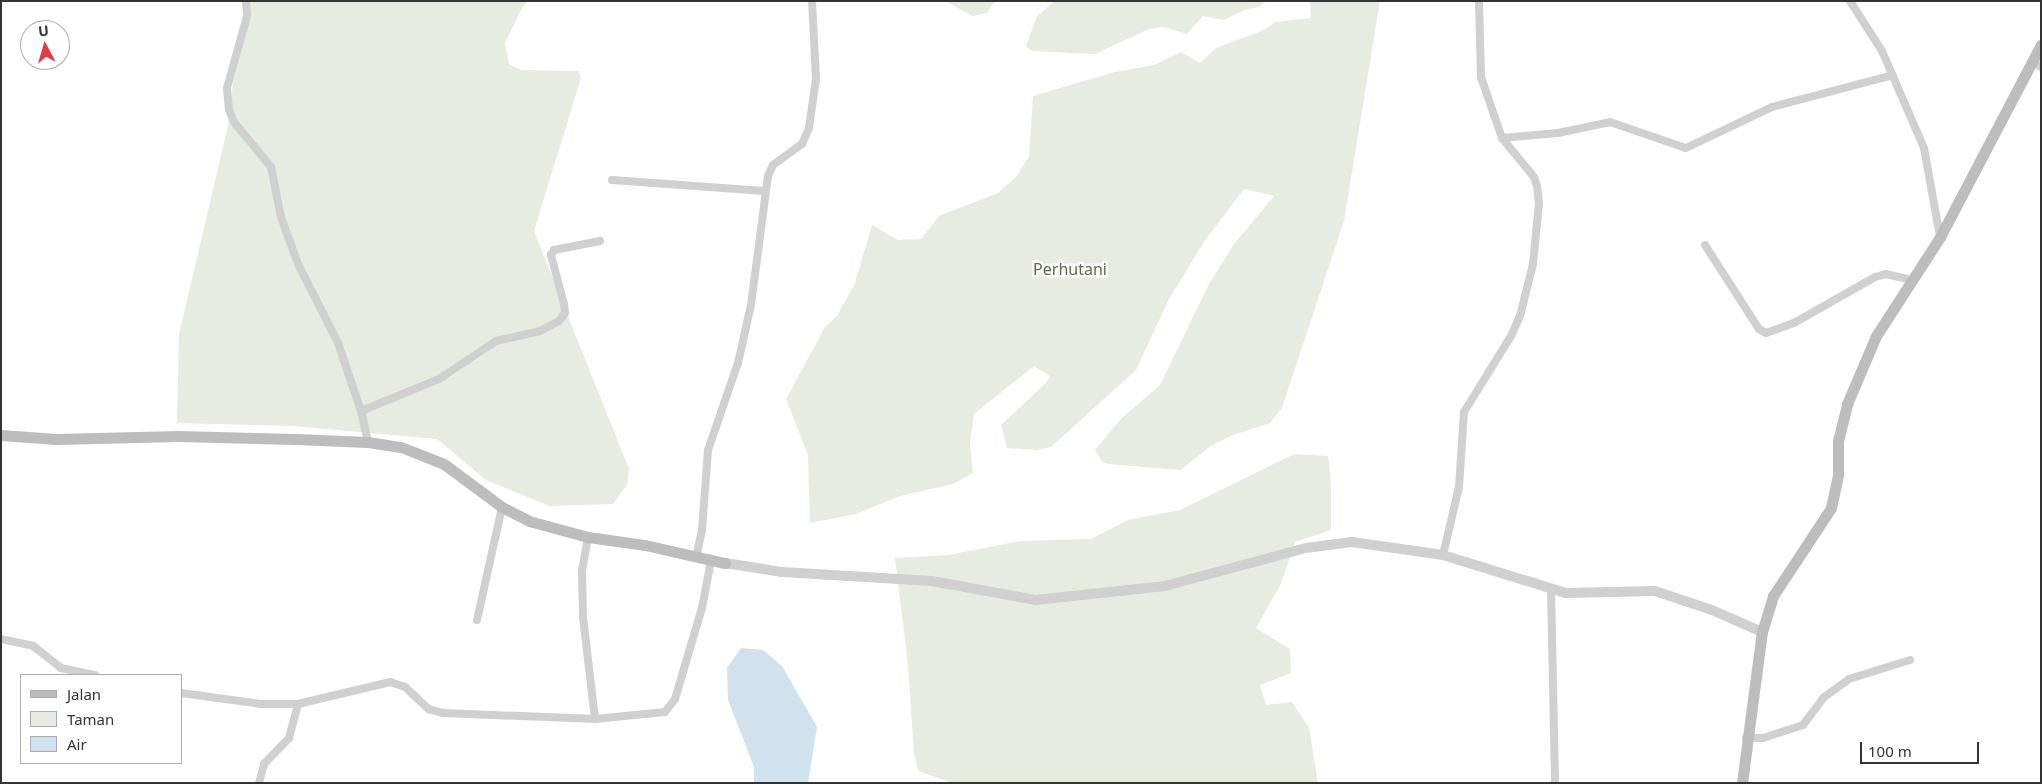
<!DOCTYPE html>
<html>
<head>
<meta charset="utf-8">
<style>
  body { margin:0 }
  #map { position:relative; width:2042px; height:784px; overflow:hidden; background:#fff; font-family:"Noto Sans",sans-serif }
  div>[style] { position:absolute }
  [style*='--x'] { left:calc(var(--x)*1px); top:calc(var(--y)*1px); width:calc(var(--w)*1px); rotate:calc(var(--a)*1deg) }
  .green>* { inset:0; background:#e6ecdf }
  .water>* { inset:0; background:#cfe2ee }
  .minor>* { height:8px; margin:-4px; padding:0 4px; transform-origin:4px; border-radius:4px; background:#d0d0d0 }
  .tertiary>* { height:10px; margin:-5px; padding:0 5px; transform-origin:5px; border-radius:5px; background:#d0d0d0 }
  .secondary>* { height:11px; margin:-5.5px; padding:0 5.5px; transform-origin:5.5px; border-radius:5.5px; background:#bdbdbd }
  span { translate:-50% -50%; white-space:nowrap; text-align:center; line-height:1.15; -webkit-text-stroke:5px #fff; paint-order:stroke }
  .park-label { font-size:16px; color:#56703f }
  .frame { position:absolute; inset:0; border:2px solid #333; pointer-events:none }
  .legend { position:absolute; left:20px; top:674px; width:162px; height:90px; box-sizing:border-box; background:#fff; border:1px solid #adadad; margin:0; padding:6px 9px; list-style:none; font-size:15px; color:#333 }
  .legend li { display:flex; align-items:center; gap:10px; height:25px }
  .legend b { width:25px; border:1px solid #adadad }
  .north { position:absolute; left:20px; top:20px; width:50px; height:50px; box-sizing:border-box; background:#fff; border:1px solid #adadad; border-radius:50%; rotate:354deg; font-size:14px; font-weight:700; line-height:20px; text-align:center; color:#333 }
  .north::after { content:''; display:block; margin:auto; width:18px; height:22px; background:#e63946; clip-path:polygon(50% 0,100% 100%,50% 72%,0 100%) }
  .scale { position:absolute; left:1860px; top:742px; width:119px; height:22px; box-sizing:border-box; border:2px solid #333; border-top:0; padding-left:6px; font-size:15px; line-height:18px; white-space:nowrap; color:#333; -webkit-text-stroke:4px #fff; paint-order:stroke }
</style>
</head>
<body>
<div id="map">
  <div class="green">
    <div style="clip-path:polygon(249px 1px,528px 1px,522px 8px,505px 43px,509px 64px,521px 70px,578px 71px,581px 78px,534px 231px,629px 469px,627px 485px,613px 504px,549px 506px,486px 480px,437px 439px,293px 426px,177px 423px,179px 334px,228px 126px,233px 83px,248px 24px)"></div>
    <div style="clip-path:polygon(945px 1px,995px 1px,987px 13px,973px 16px)"></div>
    <div style="clip-path:polygon(1055px 1px,1266px 1px,1259px 7px,1244px 10px,1224px 20px,1203px 16px,1187px 34px,1164px 27px,1149px 29px,1095px 54px,1032px 51px,1026px 46px,1037px 16px)"></div>
    <div style="clip-path:polygon(1310px 1px,1380px 1px,1344px 221px,1282px 408px,1270px 423px,1233px 435px,1211px 446px,1180px 470px,1109px 464px,1102px 462px,1095px 450px,1121px 419px,1160px 385px,1209px 284px,1234px 244px,1274px 196px,1244px 189px,1204px 242px,1169px 299px,1136px 370px,1051px 447px,1037px 450px,1007px 448px,1001px 425px,1046px 383px,1050px 376px,1034px 366px,974px 414px,970px 443px,973px 473px,953px 484px,900px 496px,856px 514px,810px 523px,808px 455px,786px 399px,825px 327px,837px 316px,855px 283px,872px 225px,898px 240px,921px 239px,939px 216px,998px 193px,1017px 176px,1029px 156px,1033px 96px,1115px 72px,1154px 65px,1181px 52px,1200px 63px,1216px 48px,1264px 30px,1275px 22px,1311px 18px)"></div>
    <div style="clip-path:polygon(1294px 454px,1328px 456px,1331px 484px,1331px 530px,1295px 542px,1281px 584px,1256px 628px,1290px 649px,1291px 673px,1260px 685px,1266px 705px,1292px 702px,1309px 728px,1318px 783px,952px 783px,918px 771px,914px 754px,908px 665px,895px 558px,948px 555px,1021px 541px,1091px 539px,1128px 520px,1180px 510px)"></div>
  </div>
  <div class="water">
    <div style="clip-path:polygon(741px 648px,763px 650px,782px 666px,817px 727px,808px 783px,754px 783px,754px 767px,728px 700px,727px 668px)"></div>
  </div>
  <div class="minor">
    <div style="--x:246;--y:1;--w:15;--a:86"></div>
    <div style="--x:247;--y:16;--w:75;--a:105.5"></div>
    <div style="--x:227;--y:88;--w:22;--a:85"></div>
    <div style="--x:229;--y:110;--w:13;--a:67"></div>
    <div style="--x:234;--y:122;--w:58;--a:50.6"></div>
    <div style="--x:271;--y:167;--w:51;--a:78.7"></div>
    <div style="--x:281;--y:217;--w:50;--a:70.1"></div>
    <div style="--x:298;--y:264;--w:89;--a:63.1"></div>
    <div style="--x:338;--y:343;--w:72;--a:71.3"></div>
    <div style="--x:361;--y:411;--w:32;--a:77"></div>
    <div style="--x:1479;--y:1;--w:76;--a:88.5"></div>
    <div style="--x:1481;--y:77;--w:65;--a:71"></div>
    <div style="--x:1502;--y:138;--w:56;--a:-5.1"></div>
    <div style="--x:1558;--y:133;--w:53;--a:-11.9"></div>
    <div style="--x:1610;--y:122;--w:80;--a:18.9"></div>
    <div style="--x:1686;--y:148;--w:95;--a:-25.5"></div>
    <div style="--x:1772;--y:107;--w:125;--a:-14.8"></div>
    <div style="--x:1850;--y:1;--w:59;--a:57.4"></div>
    <div style="--x:1882;--y:51;--w:106;--a:66.6"></div>
    <div style="--x:1924;--y:148;--w:90;--a:79.8"></div>
    <div style="--x:2032;--y:61;--w:11;--a:34"></div>
    <div style="--x:612;--y:180;--w:154;--a:4.1"></div>
    <div style="--x:1705;--y:245;--w:100;--a:57.3"></div>
    <div style="--x:1759;--y:329;--w:8;--a:30"></div>
    <div style="--x:1766;--y:333;--w:30;--a:-20"></div>
    <div style="--x:1794;--y:323;--w:93;--a:-29.6"></div>
    <div style="--x:1875;--y:277;--w:11;--a:-15"></div>
    <div style="--x:1886;--y:274;--w:26;--a:13"></div>
    <div style="--x:361;--y:411;--w:84;--a:-22.3"></div>
    <div style="--x:439;--y:379;--w:69;--a:-33.7"></div>
    <div style="--x:496;--y:341;--w:45;--a:-12.8"></div>
    <div style="--x:540;--y:331;--w:21;--a:-28"></div>
    <div style="--x:559;--y:321;--w:10;--a:-53"></div>
    <div style="--x:565;--y:313;--w:9;--a:-96"></div>
    <div style="--x:564;--y:304;--w:51;--a:-104.9"></div>
    <div style="--x:551;--y:255;--w:6;--a:-59"></div>
    <div style="--x:554;--y:250;--w:47;--a:-11.1"></div>
    <div style="--x:588;--y:537;--w:34;--a:100"></div>
    <div style="--x:582;--y:570;--w:47;--a:88.8"></div>
    <div style="--x:583;--y:617;--w:103;--a:83.3"></div>
    <div style="--x:1443;--y:555;--w:70;--a:-76.8"></div>
    <div style="--x:1459;--y:487;--w:75;--a:-86.2"></div>
    <div style="--x:1464;--y:412;--w:89;--a:-58.3"></div>
    <div style="--x:1511;--y:336;--w:22;--a:-66"></div>
    <div style="--x:1520;--y:316;--w:54;--a:-76"></div>
    <div style="--x:1533;--y:264;--w:61;--a:-84.4"></div>
    <div style="--x:1539;--y:203;--w:17;--a:-97"></div>
    <div style="--x:1537;--y:186;--w:9;--a:-108"></div>
    <div style="--x:1534;--y:177;--w:50;--a:-129.4"></div>
    <div style="--x:696;--y:558;--w:29;--a:-78"></div>
    <div style="--x:702;--y:530;--w:80;--a:-85.7"></div>
    <div style="--x:708;--y:450;--w:92;--a:-71"></div>
    <div style="--x:738;--y:363;--w:59;--a:-77.4"></div>
    <div style="--x:751;--y:305;--w:130;--a:-82.5"></div>
    <div style="--x:768;--y:176;--w:12;--a:-66"></div>
    <div style="--x:773;--y:165;--w:36;--a:-36"></div>
    <div style="--x:802;--y:144;--w:17;--a:-66"></div>
    <div style="--x:809;--y:128;--w:49;--a:-81.9"></div>
    <div style="--x:816;--y:79;--w:78;--a:-92.9"></div>
    <div style="--x:1551;--y:589;--w:194;--a:88.8"></div>
    <div style="--x:477;--y:620;--w:116;--a:-77.5"></div>
    <div style="--x:1;--y:639;--w:33;--a:12"></div>
    <div style="--x:33;--y:646;--w:36;--a:38"></div>
    <div style="--x:61;--y:668;--w:35;--a:12"></div>
    <div style="--x:181;--y:693;--w:81;--a:7.8"></div>
    <div style="--x:261;--y:704;--w:37;--a:0"></div>
    <div style="--x:298;--y:704;--w:95;--a:-13.4"></div>
    <div style="--x:390;--y:682;--w:16;--a:18"></div>
    <div style="--x:405;--y:687;--w:33;--a:43"></div>
    <div style="--x:429;--y:709;--w:15;--a:16"></div>
    <div style="--x:443;--y:713;--w:152;--a:2.3"></div>
    <div style="--x:595;--y:719;--w:70;--a:-5.7"></div>
    <div style="--x:665;--y:712;--w:16;--a:-52"></div>
    <div style="--x:675;--y:699;--w:95;--a:-73.5"></div>
    <div style="--x:702;--y:608;--w:48;--a:-79.2"></div>
    <div style="--x:1746;--y:738;--w:17;--a:0"></div>
    <div style="--x:1763;--y:738;--w:42;--a:-18"></div>
    <div style="--x:1803;--y:725;--w:34;--a:-53"></div>
    <div style="--x:1823;--y:698;--w:32;--a:-36"></div>
    <div style="--x:1849;--y:679;--w:64;--a:-17.3"></div>
    <div style="--x:259;--y:783;--w:20;--a:-75"></div>
    <div style="--x:264;--y:764;--w:36;--a:-46"></div>
    <div style="--x:289;--y:738;--w:35;--a:-75"></div>
  </div>
  <div class="tertiary">
    <div style="--x:725;--y:563;--w:58;--a:9"></div>
    <div style="--x:782;--y:572;--w:150;--a:3.4"></div>
    <div style="--x:932;--y:581;--w:106;--a:10.4"></div>
    <div style="--x:1036;--y:600;--w:130;--a:-6.2"></div>
    <div style="--x:1165;--y:586;--w:146;--a:-15.1"></div>
    <div style="--x:1306;--y:548;--w:46;--a:-7.4"></div>
    <div style="--x:1352;--y:542;--w:92;--a:8.1"></div>
    <div style="--x:1443;--y:555;--w:129;--a:17.2"></div>
    <div style="--x:1566;--y:593;--w:89;--a:-1.3"></div>
    <div style="--x:1655;--y:591;--w:60;--a:18.4"></div>
    <div style="--x:1712;--y:610;--w:55;--a:23.7"></div>
  </div>
  <div class="secondary">
    <div style="--x:1;--y:435;--w:55;--a:4.2"></div>
    <div style="--x:56;--y:439;--w:122;--a:-1.4"></div>
    <div style="--x:178;--y:436;--w:118;--a:1.5"></div>
    <div style="--x:296;--y:439;--w:72;--a:2.4"></div>
    <div style="--x:368;--y:442;--w:33;--a:9"></div>
    <div style="--x:401;--y:447;--w:46;--a:21.6"></div>
    <div style="--x:444;--y:464;--w:72;--a:36.6"></div>
    <div style="--x:502;--y:507;--w:30;--a:27"></div>
    <div style="--x:529;--y:521;--w:61;--a:15.2"></div>
    <div style="--x:588;--y:537;--w:58;--a:8"></div>
    <div style="--x:645;--y:545;--w:82;--a:12.7"></div>
    <div style="--x:1742;--y:783;--w:152;--a:-82.5"></div>
    <div style="--x:1762;--y:632;--w:38;--a:-73"></div>
    <div style="--x:1773;--y:596;--w:105;--a:-56.6"></div>
    <div style="--x:1831;--y:508;--w:34;--a:-78"></div>
    <div style="--x:1838;--y:475;--w:34;--a:-90"></div>
    <div style="--x:1838;--y:441;--w:38;--a:-76"></div>
    <div style="--x:1847;--y:404;--w:74;--a:-66.9"></div>
    <div style="--x:1876;--y:336;--w:118;--a:-57.1"></div>
    <div style="--x:1940;--y:237;--w:217;--a:-62.3"></div>
  </div>
  <div class="park-label">
    <span style="left:1070px;top:269px">Perhutani</span>
  </div>
  <div class="frame"></div>
  <ul class="legend">
  <li><b style="height:6px;background:#bdbdbd"></b>Jalan</li>
  <li><b style="height:14px;background:#e6ecdf"></b>Taman</li>
  <li><b style="height:14px;background:#cfe2ee"></b>Air</li>
  </ul>
  <div class="north">U</div>
  <div class="scale">100 m</div>
</div>
</body>
</html>
